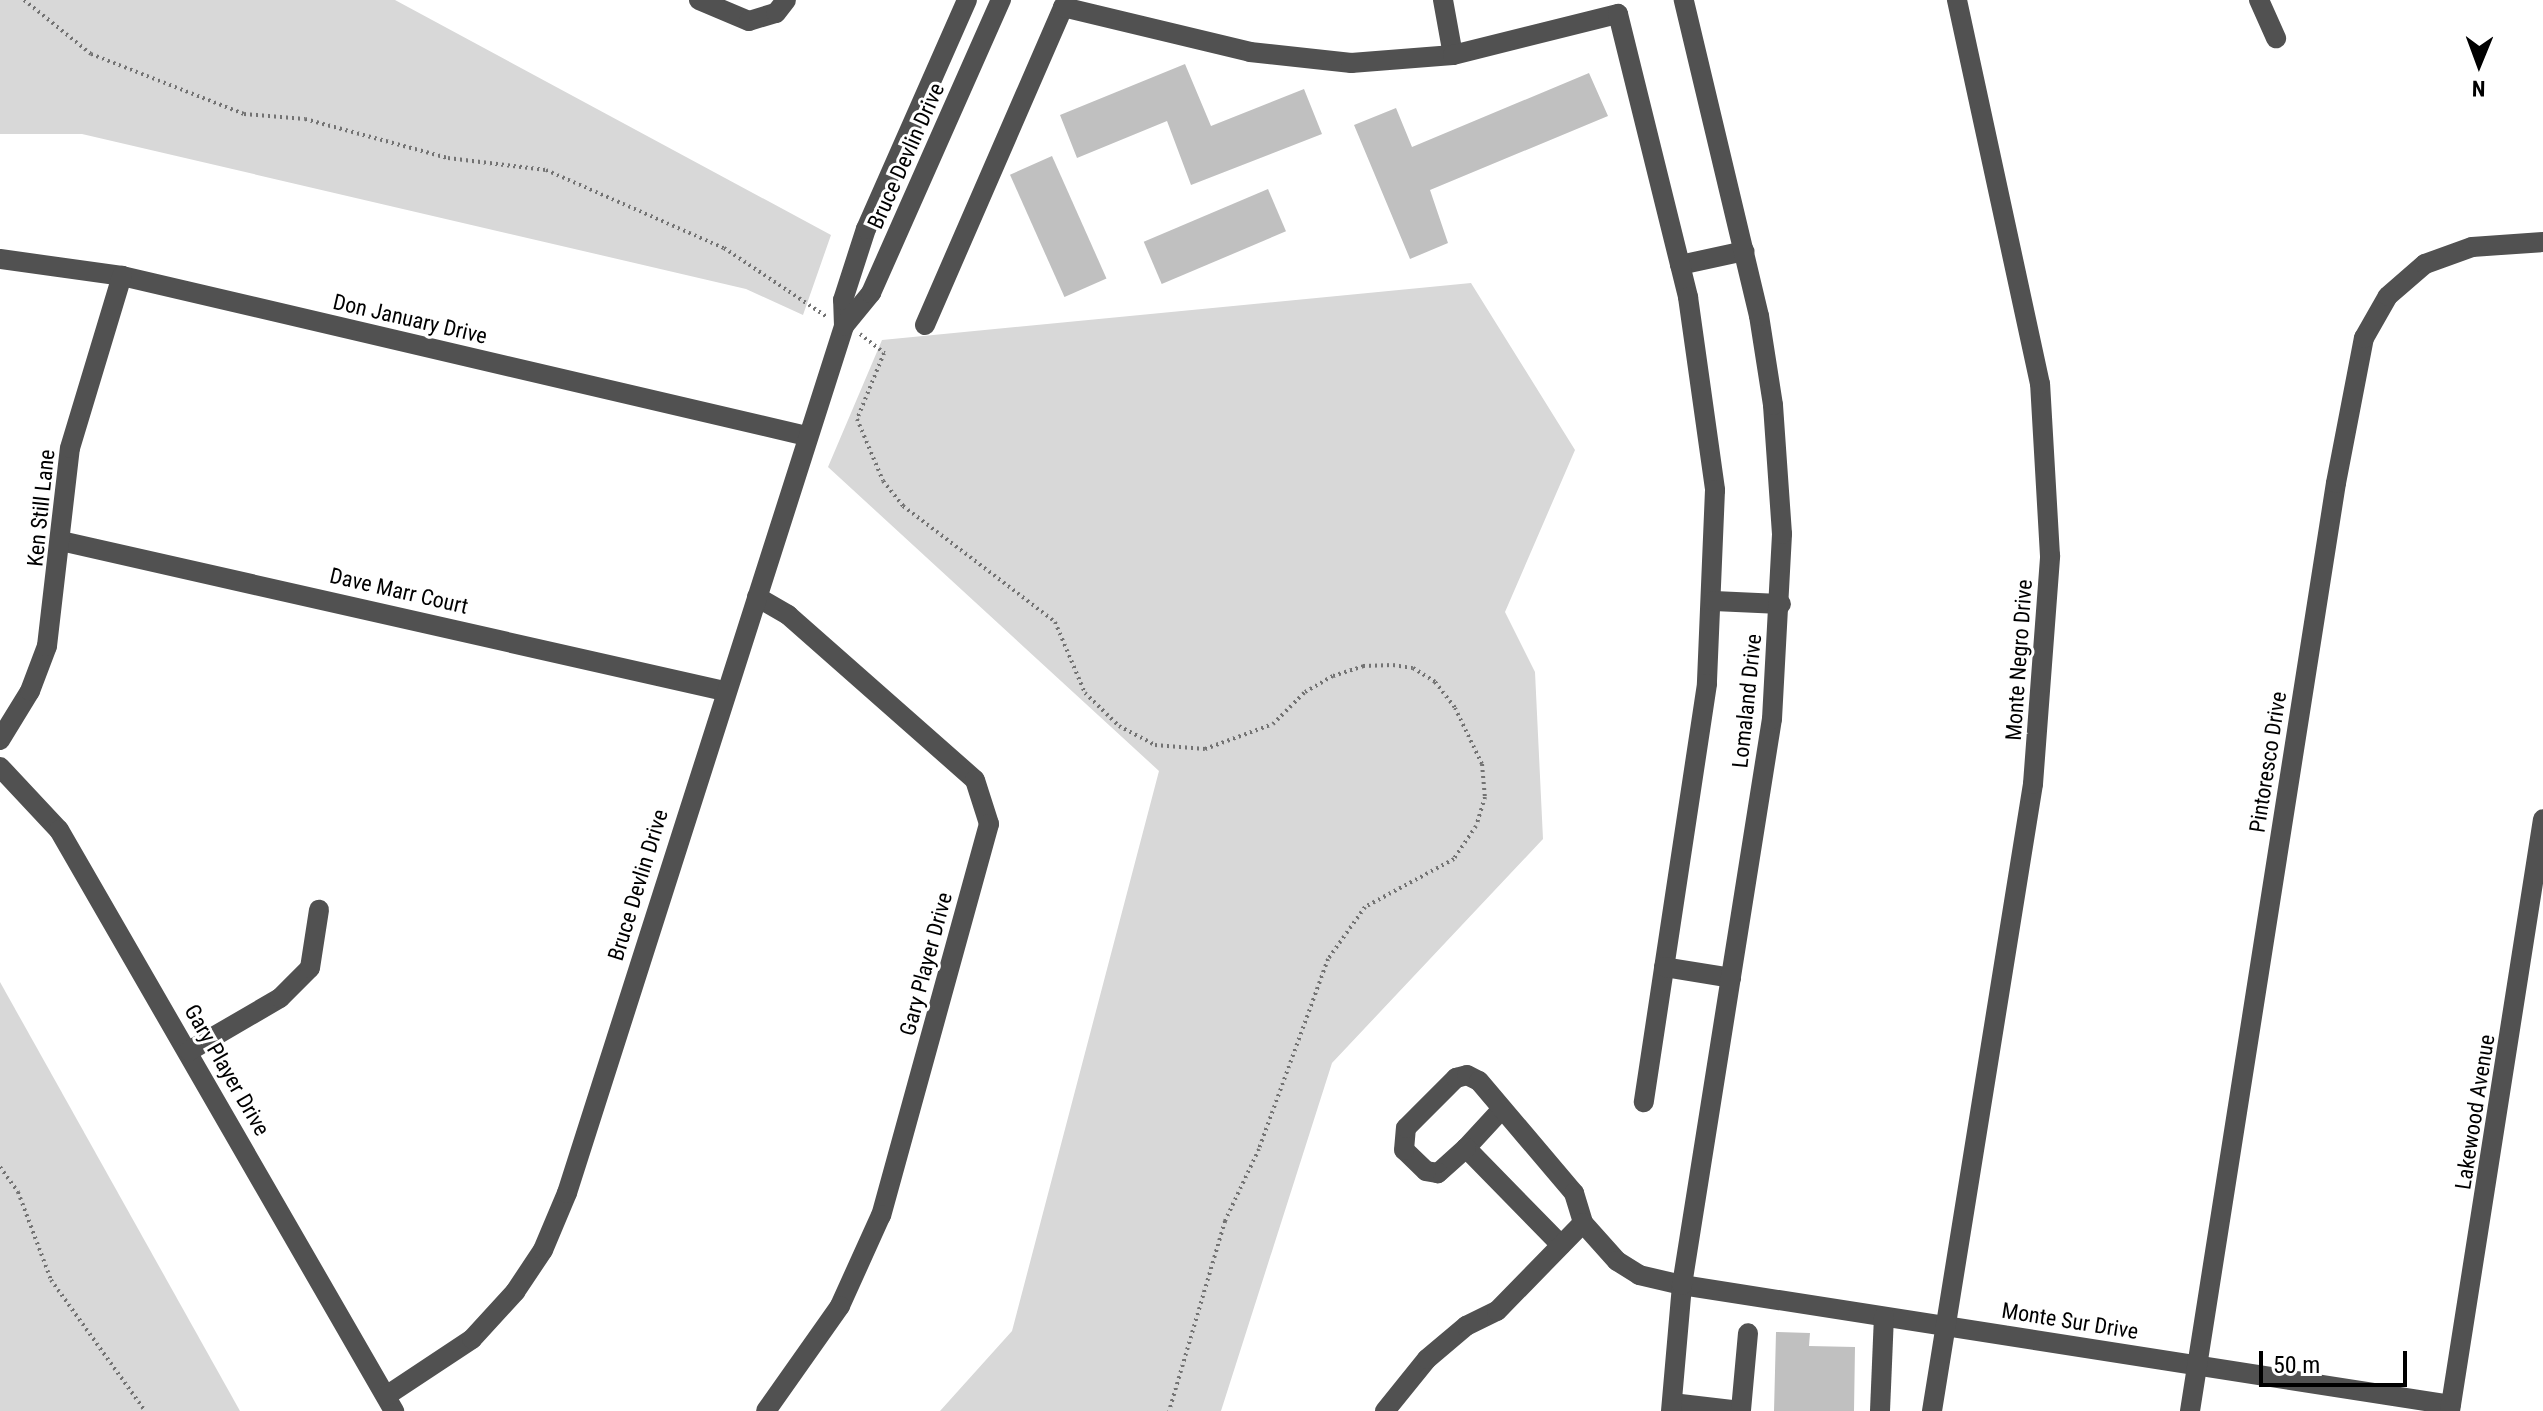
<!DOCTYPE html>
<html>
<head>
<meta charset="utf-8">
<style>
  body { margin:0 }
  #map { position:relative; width:2543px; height:1411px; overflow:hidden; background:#fff; font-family:"Roboto Condensed",sans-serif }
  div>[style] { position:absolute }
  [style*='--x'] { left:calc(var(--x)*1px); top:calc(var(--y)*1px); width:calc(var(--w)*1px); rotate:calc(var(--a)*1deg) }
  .green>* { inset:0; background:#d8d8d8 }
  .building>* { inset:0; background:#c0c0c0; transform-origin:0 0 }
  .path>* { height:4px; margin-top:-2px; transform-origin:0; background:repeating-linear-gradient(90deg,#737373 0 2px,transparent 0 6px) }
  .minor>* { height:20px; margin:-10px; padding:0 10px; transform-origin:10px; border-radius:10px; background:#515151 }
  span { translate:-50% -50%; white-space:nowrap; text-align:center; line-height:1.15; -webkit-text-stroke:6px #fff; paint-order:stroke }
  .street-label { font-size:22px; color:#000 }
  .north { position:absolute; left:2439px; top:24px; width:80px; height:80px; -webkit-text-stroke:6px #fff; paint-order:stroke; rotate:181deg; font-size:22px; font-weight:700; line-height:32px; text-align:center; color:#000 }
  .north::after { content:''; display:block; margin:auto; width:28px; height:36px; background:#000; clip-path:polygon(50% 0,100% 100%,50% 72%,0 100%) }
  .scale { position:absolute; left:2259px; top:1351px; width:148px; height:36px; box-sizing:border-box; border:4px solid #000; border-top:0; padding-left:10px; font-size:24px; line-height:28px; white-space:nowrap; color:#000; -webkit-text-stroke:6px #fff; paint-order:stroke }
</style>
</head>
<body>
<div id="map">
  <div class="green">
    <div style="clip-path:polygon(0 0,395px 0,831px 235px,803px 315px,746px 289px,82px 134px,0 134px)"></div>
    <div style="clip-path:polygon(1471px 283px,1575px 450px,1505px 612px,1535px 672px,1543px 839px,1332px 1063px,1221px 1411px,940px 1411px,1012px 1331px,1159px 771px,828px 467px,882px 340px)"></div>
    <div style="clip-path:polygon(0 982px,240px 1411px,0 1411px)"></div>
  </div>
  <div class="building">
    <div style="clip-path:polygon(1185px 64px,1211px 126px,1304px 89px,1322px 134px,1191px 185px,1167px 121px,1077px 158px,1060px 115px)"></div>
    <div style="clip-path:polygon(1589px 73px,1608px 116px,1430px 190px,1448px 243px,1410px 259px,1354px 125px,1396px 108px,1412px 147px)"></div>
    <div style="left:1052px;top:156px;width:134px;height:46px;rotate:66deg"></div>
    <div style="left:1268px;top:189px;width:46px;height:135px;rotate:67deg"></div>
    <div style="clip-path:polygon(1776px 1332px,1810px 1333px,1809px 1346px,1855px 1347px,1854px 1411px,1774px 1411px)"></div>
  </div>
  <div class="path">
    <div style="--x:24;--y:0;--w:86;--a:38.9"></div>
    <div style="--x:91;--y:54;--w:164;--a:21.4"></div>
    <div style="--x:244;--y:114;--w:61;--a:4.7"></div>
    <div style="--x:305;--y:119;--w:148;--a:15.3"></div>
    <div style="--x:448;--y:158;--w:99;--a:7"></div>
    <div style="--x:546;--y:170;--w:194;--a:23.7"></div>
    <div style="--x:724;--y:248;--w:124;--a:33.8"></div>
    <div style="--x:860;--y:334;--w:31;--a:38"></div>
    <div style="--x:884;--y:353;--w:71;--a:112.2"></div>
    <div style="--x:857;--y:419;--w:67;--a:67.2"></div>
    <div style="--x:883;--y:481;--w:32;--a:51"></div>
    <div style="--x:903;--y:506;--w:191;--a:37.3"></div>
    <div style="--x:1055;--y:622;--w:77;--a:67.1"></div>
    <div style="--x:1085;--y:693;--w:47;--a:44.1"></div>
    <div style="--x:1119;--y:726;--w:41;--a:27.8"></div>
    <div style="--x:1155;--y:745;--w:50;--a:4.6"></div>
    <div style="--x:1205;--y:749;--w:72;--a:-20.2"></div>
    <div style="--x:1273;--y:724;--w:45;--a:-45"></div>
    <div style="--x:1305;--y:692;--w:32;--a:-30"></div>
    <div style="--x:1333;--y:676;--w:32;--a:-18"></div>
    <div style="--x:1363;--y:666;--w:30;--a:-2"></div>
    <div style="--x:1393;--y:665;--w:20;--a:9"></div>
    <div style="--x:1413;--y:668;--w:26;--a:32"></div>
    <div style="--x:1435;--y:682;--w:33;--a:52"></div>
    <div style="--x:1455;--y:708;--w:62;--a:64.3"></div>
    <div style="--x:1482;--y:764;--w:33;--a:85"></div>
    <div style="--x:1485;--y:797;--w:30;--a:107"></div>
    <div style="--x:1476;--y:826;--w:40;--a:124"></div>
    <div style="--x:1454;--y:859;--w:101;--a:151.7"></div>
    <div style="--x:1365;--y:907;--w:64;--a:125.4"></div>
    <div style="--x:1328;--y:959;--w:202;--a:110"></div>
    <div style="--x:1259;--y:1149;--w:80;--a:115.3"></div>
    <div style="--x:1225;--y:1221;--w:198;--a:106.4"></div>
    <div style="--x:0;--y:1167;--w:31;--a:54"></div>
    <div style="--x:18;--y:1192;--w:94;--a:69.4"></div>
    <div style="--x:51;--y:1280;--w:161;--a:54.3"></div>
  </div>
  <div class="minor">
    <div style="--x:699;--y:0;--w:54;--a:22.8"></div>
    <div style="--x:749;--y:21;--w:28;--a:-17"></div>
    <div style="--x:776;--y:13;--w:16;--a:-52"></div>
    <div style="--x:1443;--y:0;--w:56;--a:79.7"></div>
    <div style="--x:2259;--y:0;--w:42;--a:65.9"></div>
    <div style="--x:0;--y:259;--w:123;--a:7.9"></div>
    <div style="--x:122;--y:276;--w:703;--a:13.15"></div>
    <div style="--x:1680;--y:265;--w:66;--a:-12.2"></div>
    <div style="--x:925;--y:325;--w:347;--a:-66.5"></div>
    <div style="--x:1063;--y:7;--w:192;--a:13.5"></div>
    <div style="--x:1250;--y:52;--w:102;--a:6.2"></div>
    <div style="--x:1351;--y:63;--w:102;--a:-4.5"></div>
    <div style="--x:1453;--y:55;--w:170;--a:-14"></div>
    <div style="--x:1618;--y:14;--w:292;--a:76.1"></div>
    <div style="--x:1688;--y:297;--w:195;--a:82"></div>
    <div style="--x:1715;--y:490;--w:194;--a:92.4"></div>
    <div style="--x:1707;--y:684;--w:423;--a:98.6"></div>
    <div style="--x:844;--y:326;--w:26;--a:-92"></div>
    <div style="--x:843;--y:300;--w:75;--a:-72.1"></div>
    <div style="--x:866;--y:229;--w:250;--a:-66.2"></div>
    <div style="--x:61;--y:541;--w:680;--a:12.75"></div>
    <div style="--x:757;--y:597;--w:36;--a:30"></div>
    <div style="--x:788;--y:615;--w:249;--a:41.4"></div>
    <div style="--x:975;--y:780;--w:46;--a:72.3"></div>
    <div style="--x:989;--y:824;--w:406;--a:105.4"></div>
    <div style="--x:881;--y:1215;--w:100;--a:114.3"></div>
    <div style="--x:840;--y:1306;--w:128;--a:125.2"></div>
    <div style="--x:1714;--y:601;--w:67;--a:2.6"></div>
    <div style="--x:0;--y:740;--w:57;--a:-58.5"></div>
    <div style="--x:30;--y:691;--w:48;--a:-69.3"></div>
    <div style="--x:47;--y:646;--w:199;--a:-83.4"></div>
    <div style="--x:70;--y:448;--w:180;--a:-73.2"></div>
    <div style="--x:0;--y:767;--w:86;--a:46.9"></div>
    <div style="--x:59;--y:830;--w:671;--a:60.03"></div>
    <div style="--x:1664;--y:967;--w:68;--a:9.3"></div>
    <div style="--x:189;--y:1051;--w:105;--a:-30.2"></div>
    <div style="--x:280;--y:998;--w:42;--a:-45"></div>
    <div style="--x:310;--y:968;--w:59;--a:-81.2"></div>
    <div style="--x:1466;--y:1148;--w:53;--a:-47.3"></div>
    <div style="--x:1561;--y:1245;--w:136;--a:-134.4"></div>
    <div style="--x:1466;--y:1148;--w:38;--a:138"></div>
    <div style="--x:1438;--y:1173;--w:12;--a:-171"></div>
    <div style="--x:1426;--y:1171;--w:30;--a:-136"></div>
    <div style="--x:1404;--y:1150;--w:22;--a:-85"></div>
    <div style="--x:1406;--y:1128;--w:71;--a:-45"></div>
    <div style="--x:1456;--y:1078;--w:11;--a:-15"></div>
    <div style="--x:1467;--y:1075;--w:13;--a:27"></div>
    <div style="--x:1479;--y:1081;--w:147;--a:49.7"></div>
    <div style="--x:1574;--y:1193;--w:31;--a:73"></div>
    <div style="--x:386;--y:1396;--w:103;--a:-33.5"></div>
    <div style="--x:472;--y:1339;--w:64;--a:-47.5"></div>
    <div style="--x:515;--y:1292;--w:50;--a:-56.3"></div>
    <div style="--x:543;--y:1250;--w:62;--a:-67.2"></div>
    <div style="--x:567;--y:1193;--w:910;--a:-72.28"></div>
    <div style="--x:844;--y:326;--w:43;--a:-50.7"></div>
    <div style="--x:871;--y:293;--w:321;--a:-66.1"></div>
    <div style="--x:1672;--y:1403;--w:69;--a:6.6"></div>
    <div style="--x:1741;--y:1410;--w:77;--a:-84.8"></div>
    <div style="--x:1385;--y:1411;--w:67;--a:-51.1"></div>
    <div style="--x:1427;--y:1359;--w:51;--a:-40.2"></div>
    <div style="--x:1466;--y:1326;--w:34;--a:-26"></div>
    <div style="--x:1497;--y:1311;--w:123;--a:-45.7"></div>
    <div style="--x:1583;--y:1223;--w:51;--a:48.2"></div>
    <div style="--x:1617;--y:1261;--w:26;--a:32"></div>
    <div style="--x:1639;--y:1275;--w:44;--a:13.1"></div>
    <div style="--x:1682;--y:1285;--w:778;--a:8.87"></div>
    <div style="--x:1671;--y:1411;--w:126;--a:-85"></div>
    <div style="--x:1682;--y:1285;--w:573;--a:-80.97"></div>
    <div style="--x:1772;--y:719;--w:185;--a:-86.9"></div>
    <div style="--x:1782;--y:534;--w:129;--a:-94"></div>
    <div style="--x:1773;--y:405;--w:90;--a:-98.9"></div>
    <div style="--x:1759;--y:316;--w:325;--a:-103.4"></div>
    <div style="--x:1880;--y:1411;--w:94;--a:-87.6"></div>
    <div style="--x:1932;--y:1411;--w:635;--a:-80.85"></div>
    <div style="--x:2033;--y:784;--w:229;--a:-85.7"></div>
    <div style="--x:2050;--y:556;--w:172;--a:-93.3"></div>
    <div style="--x:2040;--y:384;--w:393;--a:-102.2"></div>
    <div style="--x:2190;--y:1411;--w:939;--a:-81.06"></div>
    <div style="--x:2336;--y:483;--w:148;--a:-79.1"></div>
    <div style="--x:2364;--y:338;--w:48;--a:-60.3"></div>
    <div style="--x:2388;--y:296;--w:49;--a:-40.9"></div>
    <div style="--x:2425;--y:264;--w:50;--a:-19.9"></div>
    <div style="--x:2472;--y:247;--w:71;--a:-4"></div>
    <div style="--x:2450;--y:1411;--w:599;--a:-81.07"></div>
  </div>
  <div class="street-label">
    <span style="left:906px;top:156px;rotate:-66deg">Bruce Devlin Drive</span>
    <span style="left:410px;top:319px;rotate:13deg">Don January Drive</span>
    <span style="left:41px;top:508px;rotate:-84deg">Ken Still Lane</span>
    <span style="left:399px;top:591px;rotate:13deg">Dave Marr Court</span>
    <span style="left:2019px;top:660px;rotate:-86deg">Monte Negro Drive</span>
    <span style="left:1747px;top:701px;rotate:-84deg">Lomaland Drive</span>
    <span style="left:2268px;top:762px;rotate:-81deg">Pintoresco Drive</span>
    <span style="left:638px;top:885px;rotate:-73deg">Bruce Devlin Drive</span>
    <span style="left:926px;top:964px;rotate:-75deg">Gary Player Drive</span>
    <span style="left:227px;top:1070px;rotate:60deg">Gary Player Drive</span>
    <span style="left:2475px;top:1112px;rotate:-81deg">Lakewood Avenue</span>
    <span style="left:2070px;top:1321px;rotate:9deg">Monte Sur Drive</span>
  </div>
  <div class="north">N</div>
  <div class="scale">50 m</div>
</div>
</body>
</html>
